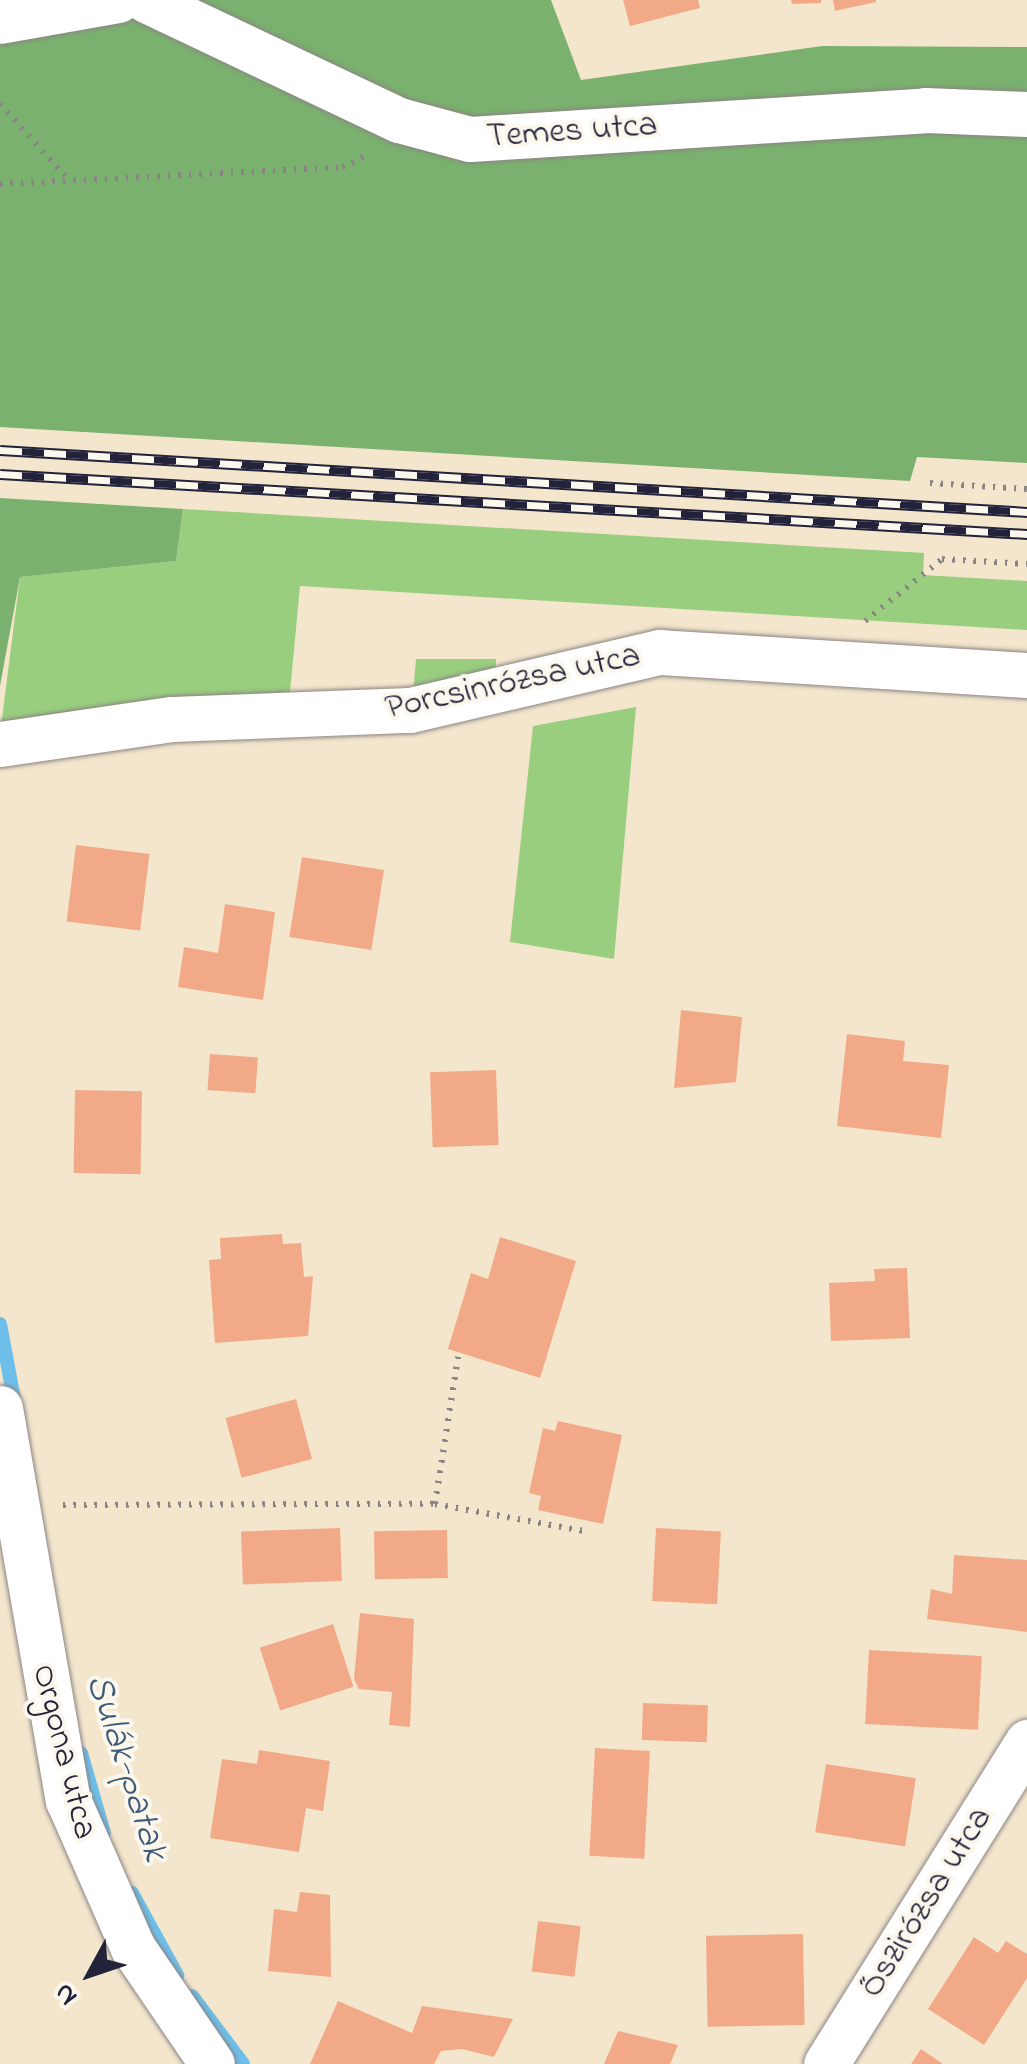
<!DOCTYPE html>
<html>
<head>
<meta charset="utf-8">
<style>
  body { margin:0 }
  #map { position:relative; width:1027px; height:2064px; overflow:hidden; background:#f4e6cd; font-family:"Indie Flower",sans-serif }
  div>[style] { position:absolute }
  [style*='--x'] { left:calc(var(--x)*1px); top:calc(var(--y)*1px); width:calc(var(--w)*1px); rotate:calc(var(--a)*1deg) }
  .green>* { inset:0; background:#99ce7f }
  .forest>* { inset:0; background:#7ab16e }
  .stream>* { height:14px; margin:-7px; padding:0 7px; transform-origin:7px; border-radius:7px; background:#6dbfe9 }
  .building>* { inset:0; background:#f2a987; transform-origin:0 0 }
  .path>* { height:6px; margin-top:-3px; transform-origin:0; background:repeating-linear-gradient(90deg,#8b8484 0 2.5px,transparent 0 10.5px) }
  .roads { filter:drop-shadow(0 0 2px #8b8484) drop-shadow(0 0 2px #8b8484) }
  .minor>* { height:45px; margin:-22.5px; padding:0 22.5px; transform-origin:22.5px; border-radius:22.5px; background:#fff }
  .rail>* { height:11px; margin-top:-5.5px; transform-origin:0; background:repeating-linear-gradient(90deg,#fbf7ec 0 22px,#22223b 0 44px); box-sizing:border-box; border-block:2px solid #22223b }
  span { translate:-50% -50%; white-space:nowrap; text-align:center; line-height:1.15; -webkit-text-stroke:8px #fbf7ec; paint-order:stroke }
  .street-label { font-size:35px; color:#22223b }
  .water-label { font-size:38px; color:#3c5978; font-style:italic }
  .north { position:absolute; left:40px; top:1924px; width:100px; height:100px; -webkit-text-stroke:8px #fbf7ec; paint-order:stroke; rotate:230deg; font-size:28px; font-weight:700; line-height:40px; text-align:center; color:#22223b }
  .north::after { content:''; display:block; margin:auto; width:35px; height:45px; background:#22223b; clip-path:polygon(50% 0,100% 100%,50% 72%,0 100%) }
</style>
</head>
<body>
<div id="map">
  <div class="green">
    <div style="clip-path:polygon(183px 509px,924px 553px,923px 575px,1027px 581px,1027px 630px,300px 586px,290px 692px,413px 694px,416px 659px,496px 659px,495px 678px,386px 705px,172px 707px,0 734px,20px 577px,176px 561px)"></div>
    <div style="clip-path:polygon(636px 707px,614px 959px,510px 942px,533px 726px)"></div>
  </div>
  <div class="forest">
    <div style="clip-path:polygon(174px 0,551px 0,581px 80px,822px 46px,1027px 47px,1027px 463px,917px 457px,910px 481px,0 427px,0 37px)"></div>
    <div style="clip-path:polygon(0 498px,183px 509px,176px 561px,20px 577px,0 686px)"></div>
  </div>
  <div class="stream">
    <div style="--x:0;--y:1324;--w:81;--a:79.4"></div>
    <div style="--x:81;--y:1753;--w:83;--a:74"></div>
    <div style="--x:132;--y:1893;--w:94;--a:61.2"></div>
    <div style="--x:192;--y:1996;--w:85;--a:53.1"></div>
  </div>
  <div class="building">
    <div style="clip-path:polygon(623px 0,698px 0,700px 8px,630px 26px)"></div>
    <div style="clip-path:polygon(791px 0,821px 0,821px 3px,792px 4px)"></div>
    <div style="clip-path:polygon(833px 0,876px 0,876px 2px,835px 11px)"></div>
    <div style="left:76px;top:845px;width:74px;height:77px;rotate:7deg"></div>
    <div style="left:302px;top:857px;width:83px;height:81px;rotate:9deg"></div>
    <div style="clip-path:polygon(225px 904px,275px 912px,263px 1000px,178px 987px,184px 947px,218px 953px)"></div>
    <div style="clip-path:polygon(681px 1010px,742px 1017px,736px 1082px,674px 1088px)"></div>
    <div style="clip-path:polygon(847px 1034px,905px 1041px,903px 1061px,949px 1065px,941px 1138px,837px 1126px)"></div>
    <div style="left:210px;top:1054px;width:48px;height:36px;rotate:4deg"></div>
    <div style="left:496px;top:1070px;width:75px;height:66px;rotate:88deg"></div>
    <div style="left:75px;top:1090px;width:67px;height:83px;rotate:1deg"></div>
    <div style="clip-path:polygon(282px 1234px,283px 1244px,301px 1243px,304px 1277px,313px 1276px,308px 1336px,215px 1343px,209px 1260px,221px 1259px,220px 1238px)"></div>
    <div style="clip-path:polygon(500px 1237px,576px 1261px,540px 1378px,448px 1349px,471px 1273px,488px 1279px)"></div>
    <div style="clip-path:polygon(907px 1268px,910px 1338px,831px 1341px,829px 1283px,875px 1281px,874px 1269px)"></div>
    <div style="left:296px;top:1399px;width:62px;height:73px;rotate:75deg"></div>
    <div style="clip-path:polygon(558px 1421px,622px 1435px,603px 1524px,538px 1510px,541px 1496px,529px 1493px,543px 1428px,555px 1431px)"></div>
    <div style="left:340px;top:1528px;width:53px;height:99px;rotate:88deg"></div>
    <div style="left:656px;top:1528px;width:65px;height:73px;rotate:3deg"></div>
    <div style="left:447px;top:1530px;width:48px;height:73px;rotate:89deg"></div>
    <div style="clip-path:polygon(954px 1555px,1027px 1560px,1027px 1632px,927px 1619px,931px 1589px,952px 1594px)"></div>
    <div style="clip-path:polygon(360px 1613px,414px 1619px,410px 1727px,389px 1725px,392px 1692px,359px 1689px,354px 1679px)"></div>
    <div style="left:333px;top:1624px;width:66px;height:77px;rotate:72deg"></div>
    <div style="left:869px;top:1650px;width:113px;height:74px;rotate:3deg"></div>
    <div style="left:643px;top:1703px;width:65px;height:37px;rotate:2deg"></div>
    <div style="left:595px;top:1748px;width:55px;height:108px;rotate:3deg"></div>
    <div style="clip-path:polygon(259px 1750px,330px 1761px,323px 1811px,306px 1808px,299px 1852px,210px 1838px,222px 1759px,257px 1764px)"></div>
    <div style="left:826px;top:1764px;width:91px;height:69px;rotate:9deg"></div>
    <div style="clip-path:polygon(300px 1892px,330px 1895px,331px 1977px,268px 1971px,274px 1909px,297px 1912px)"></div>
    <div style="left:538px;top:1921px;width:43px;height:51px;rotate:7deg"></div>
    <div style="left:803px;top:1934px;width:91px;height:97px;rotate:89deg"></div>
    <div style="clip-path:polygon(974px 1937px,998px 1953px,1006px 1941px,1027px 1954px,1027px 1978px,984px 2045px,928px 2009px)"></div>
    <div style="clip-path:polygon(338px 2001px,412px 2033px,422px 2006px,513px 2019px,494px 2057px,462px 2049px,441px 2051px,434px 2064px,310px 2064px)"></div>
    <div style="clip-path:polygon(618px 2031px,678px 2045px,670px 2064px,604px 2064px)"></div>
    <div style="clip-path:polygon(921px 2049px,943px 2064px,911px 2064px)"></div>
  </div>
  <div class="path">
    <div style="--x:0;--y:104;--w:103;--a:47.8"></div>
    <div style="--x:0;--y:184;--w:342;--a:-2.8"></div>
    <div style="--x:342;--y:167;--w:25;--a:-26"></div>
    <div style="--x:930;--y:483;--w:97;--a:3.5"></div>
    <div style="--x:865;--y:621;--w:99;--a:-38.8"></div>
    <div style="--x:942;--y:559;--w:85;--a:3.4"></div>
    <div style="--x:435;--y:1504;--w:149;--a:-81.1"></div>
    <div style="--x:63;--y:1505;--w:372;--a:-0.2"></div>
    <div style="--x:435;--y:1504;--w:157;--a:10.3"></div>
  </div>
  <div class="roads">
    <div class="minor">
      <div style="--x:146;--y:0;--w:280;--a:25.4"></div>
      <div style="--x:399;--y:120;--w:73;--a:15"></div>
      <div style="--x:470;--y:139;--w:456;--a:-3.6"></div>
      <div style="--x:925;--y:110;--w:102;--a:2.2"></div>
      <div style="--x:0;--y:21;--w:120;--a:-10.1"></div>
      <div style="--x:0;--y:744;--w:174;--a:-8.3"></div>
      <div style="--x:172;--y:719;--w:238;--a:-2.2"></div>
      <div style="--x:410;--y:710;--w:257;--a:-13.1"></div>
      <div style="--x:660;--y:652;--w:368;--a:3.6"></div>
      <div style="--x:0;--y:1408;--w:398;--a:80.2"></div>
      <div style="--x:68;--y:1800;--w:162;--a:66.3"></div>
      <div style="--x:133;--y:1948;--w:140;--a:55.7"></div>
      <div style="--x:826;--y:2064;--w:380;--a:-58"></div>
    </div>
  </div>
  <div class="rail">
    <div style="--x:0;--y:450;--w:1029;--a:3.45"></div>
    <div style="--x:0;--y:474;--w:1029;--a:3.34"></div>
  </div>
  <div class="street-label">
    <span style="left:572px;top:132px;rotate:-4deg">Temes utca</span>
    <span style="left:513px;top:683px;rotate:-12deg">Porcsinrózsa utca</span>
    <span style="left:63px;top:1752px;rotate:76deg">Orgona utca</span>
    <span style="left:927px;top:1903px;rotate:-58deg">Őszirózsa utca</span>
  </div>
  <div class="water-label">
    <span style="left:125px;top:1768px;rotate:72deg">Sulák-patak</span>
  </div>
  <div class="north">N</div>
</div>
</body>
</html>
